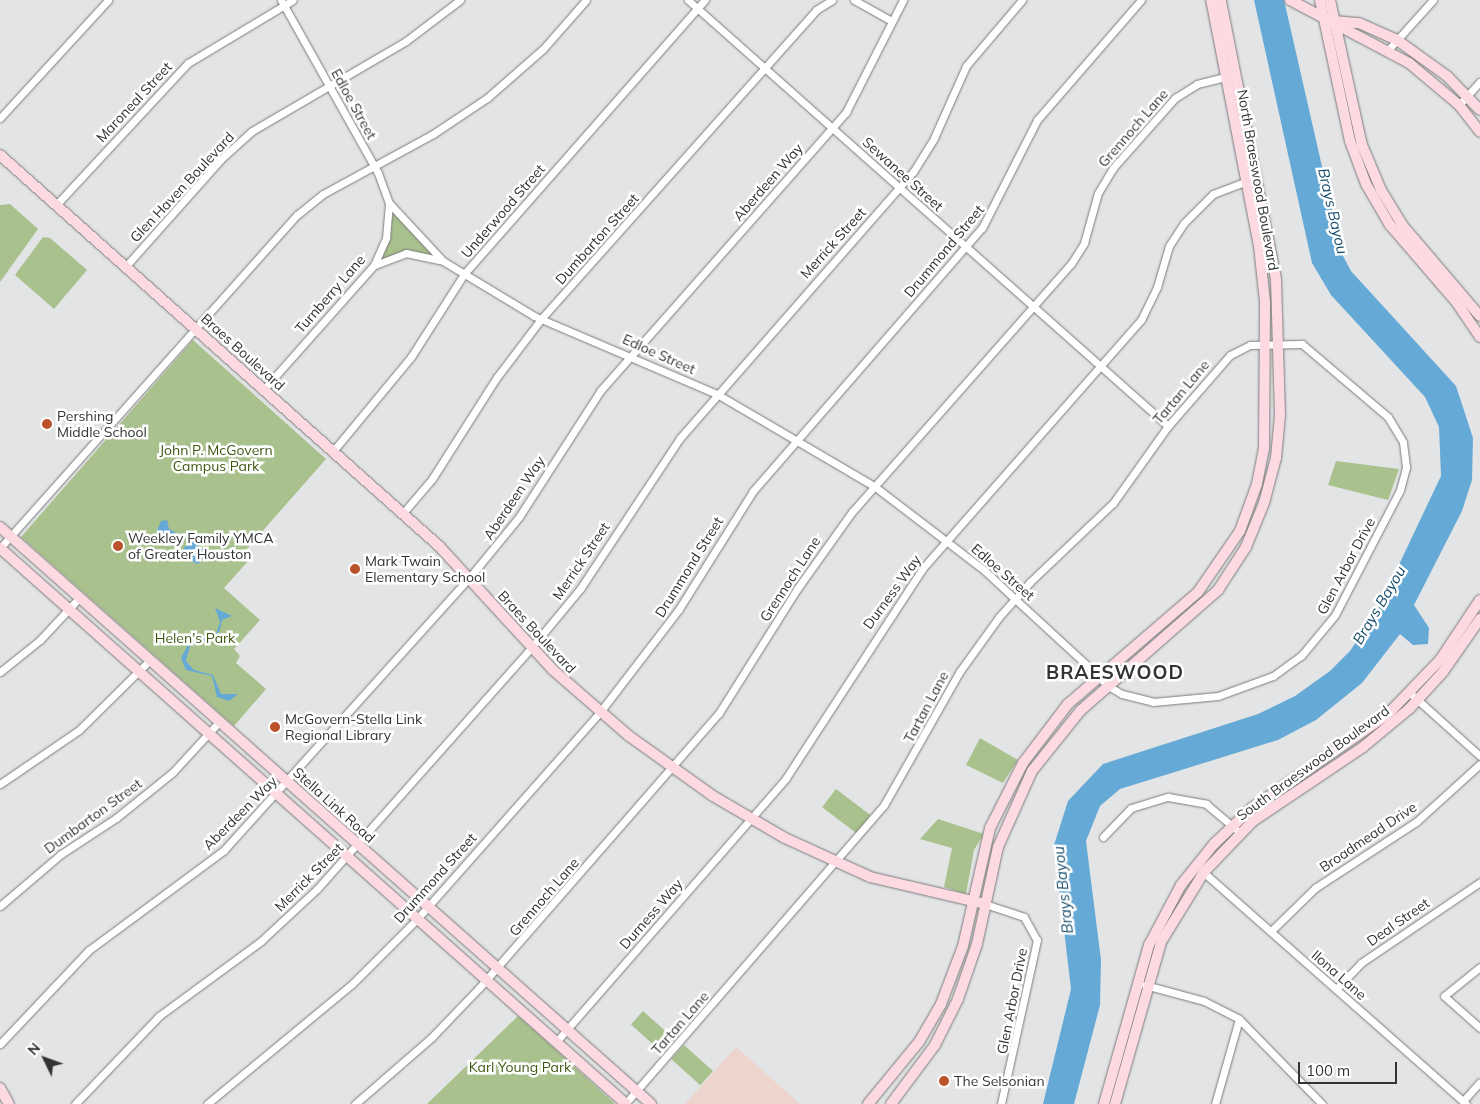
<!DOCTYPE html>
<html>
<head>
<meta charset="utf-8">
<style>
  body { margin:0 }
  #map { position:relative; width:1480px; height:1104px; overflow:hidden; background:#e3e4e5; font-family:Mulish,sans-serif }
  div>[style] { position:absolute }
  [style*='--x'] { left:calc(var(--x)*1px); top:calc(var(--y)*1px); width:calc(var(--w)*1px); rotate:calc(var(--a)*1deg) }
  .commercial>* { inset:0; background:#edd4cc }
  .green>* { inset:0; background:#a9c18d; transform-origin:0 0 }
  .water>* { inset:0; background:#65aad7 }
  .roads { filter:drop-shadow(0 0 1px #7a7b7c) drop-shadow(0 0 1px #7a7b7c) }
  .street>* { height:7px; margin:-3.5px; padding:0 3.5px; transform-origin:3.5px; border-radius:3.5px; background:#fff }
  .secondary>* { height:10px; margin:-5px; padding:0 5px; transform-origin:5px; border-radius:5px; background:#fddae2 }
  .dots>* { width:14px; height:14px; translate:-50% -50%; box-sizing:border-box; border:2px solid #fff; border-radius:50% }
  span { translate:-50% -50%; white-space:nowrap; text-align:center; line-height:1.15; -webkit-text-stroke:5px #fff; paint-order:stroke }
  .street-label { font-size:14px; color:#323333 }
  .poi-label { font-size:14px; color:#323333 }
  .left { translate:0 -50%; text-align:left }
  .park-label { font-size:14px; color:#3d5710 }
  .water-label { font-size:15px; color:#174d6b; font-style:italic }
  .district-label { font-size:19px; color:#323333; font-weight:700; letter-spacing:1px }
  .north { position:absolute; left:20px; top:1034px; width:50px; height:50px; -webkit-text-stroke:4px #fff; paint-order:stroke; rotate:312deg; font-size:14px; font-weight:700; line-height:20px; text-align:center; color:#323333 }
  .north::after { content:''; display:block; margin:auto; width:18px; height:22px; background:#323333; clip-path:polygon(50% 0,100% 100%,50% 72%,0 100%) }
  .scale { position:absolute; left:1298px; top:1062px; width:99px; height:22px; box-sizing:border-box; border:2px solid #323333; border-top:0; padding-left:6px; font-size:15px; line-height:18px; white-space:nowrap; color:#323333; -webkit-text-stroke:4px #fff; paint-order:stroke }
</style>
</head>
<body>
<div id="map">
  <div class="commercial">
    <div style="clip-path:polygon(736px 1047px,800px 1104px,685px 1104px)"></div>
  </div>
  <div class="green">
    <div style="clip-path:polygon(389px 203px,443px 261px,414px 253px,374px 265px,381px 251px)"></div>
    <div style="clip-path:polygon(10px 204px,38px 229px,0 282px,0 205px)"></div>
    <div style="clip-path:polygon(43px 237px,50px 238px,87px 270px,54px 309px,15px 275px)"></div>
    <div style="clip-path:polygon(193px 340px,326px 459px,244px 552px,250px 559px,224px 588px,260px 620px,234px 649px,240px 656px,236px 663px,266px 689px,234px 726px,21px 537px)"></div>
    <div style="clip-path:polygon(1336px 461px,1399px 469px,1388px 500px,1328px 485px)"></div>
    <div style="clip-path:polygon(980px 738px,1018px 760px,1003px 783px,966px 765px)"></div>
    <div style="left:836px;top:789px;width:43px;height:23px;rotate:37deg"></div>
    <div style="clip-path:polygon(938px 819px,984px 834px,974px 850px,966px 894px,944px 887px,952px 848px,920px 839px)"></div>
    <div style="left:643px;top:1011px;width:42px;height:18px;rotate:42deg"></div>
    <div style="clip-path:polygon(518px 1016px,552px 1046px,615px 1104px,427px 1104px)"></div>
    <div style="left:684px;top:1045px;width:39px;height:19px;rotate:42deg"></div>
  </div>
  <div class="water">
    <div style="clip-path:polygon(1254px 0,1284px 0,1342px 254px,1351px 271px,1456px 386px,1473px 438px,1472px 480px,1462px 511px,1414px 605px,1429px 628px,1428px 644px,1413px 645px,1400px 634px,1362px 683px,1316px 720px,1278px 740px,1120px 789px,1100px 806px,1086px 841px,1101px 960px,1100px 1005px,1074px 1104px,1043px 1104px,1071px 989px,1054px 845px,1068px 801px,1103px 764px,1258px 714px,1295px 696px,1330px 671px,1350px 651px,1378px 609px,1441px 476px,1439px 427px,1425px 397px,1331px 295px,1312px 263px)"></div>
    <div style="clip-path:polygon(167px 520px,169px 529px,176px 533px,172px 546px,159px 541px,156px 533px,161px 521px)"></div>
    <div style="clip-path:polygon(190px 539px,208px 553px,198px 564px,179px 556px)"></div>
    <div style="clip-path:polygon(215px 608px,232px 616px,222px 620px,220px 630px,213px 639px,190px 646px,186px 661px,194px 670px,213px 675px,221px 694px,238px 694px,229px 701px,217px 697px,212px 676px,186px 670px,181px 658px,189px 643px,216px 634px,220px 622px)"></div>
  </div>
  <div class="roads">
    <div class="street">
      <div style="--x:281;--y:0;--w:198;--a:60.7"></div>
      <div style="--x:378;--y:173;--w:32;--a:70"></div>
      <div style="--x:389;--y:203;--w:79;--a:47"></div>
      <div style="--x:443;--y:261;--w:106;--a:31.1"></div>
      <div style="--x:534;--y:316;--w:199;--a:23.1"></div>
      <div style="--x:717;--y:394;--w:182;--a:30.4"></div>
      <div style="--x:874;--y:486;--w:140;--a:37.4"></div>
      <div style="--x:985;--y:571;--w:41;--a:43"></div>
      <div style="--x:1015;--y:599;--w:103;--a:42.6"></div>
      <div style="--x:1091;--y:669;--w:24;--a:45"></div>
      <div style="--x:1108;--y:686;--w:16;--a:30"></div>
      <div style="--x:1122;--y:694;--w:32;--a:14"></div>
      <div style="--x:1153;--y:702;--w:65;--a:-5.3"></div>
      <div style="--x:1218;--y:696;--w:59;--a:-20"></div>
      <div style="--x:1273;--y:676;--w:34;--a:-36"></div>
      <div style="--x:1301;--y:656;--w:53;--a:-50.3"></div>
      <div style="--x:1335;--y:615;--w:141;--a:-62.5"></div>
      <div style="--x:1400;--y:490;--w:24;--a:-75"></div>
      <div style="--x:1406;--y:467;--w:25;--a:-97"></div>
      <div style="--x:1403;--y:442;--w:29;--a:-121"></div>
      <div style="--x:1388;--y:417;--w:113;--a:-139.7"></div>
      <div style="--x:1302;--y:344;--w:52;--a:178.9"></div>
      <div style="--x:1250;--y:345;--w:22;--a:153"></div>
      <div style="--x:1230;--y:355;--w:94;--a:131.1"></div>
      <div style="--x:1168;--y:426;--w:95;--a:125.5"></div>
      <div style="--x:1113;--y:503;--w:115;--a:136.4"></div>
      <div style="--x:1030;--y:582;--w:23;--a:131"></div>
      <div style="--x:1015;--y:599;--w:24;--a:132"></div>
      <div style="--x:999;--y:617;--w:67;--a:125.8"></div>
      <div style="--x:960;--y:671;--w:154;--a:119.6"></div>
      <div style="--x:884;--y:805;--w:396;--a:130.9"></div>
      <div style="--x:688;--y:0;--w:642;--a:41.59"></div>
      <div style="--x:854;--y:0;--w:41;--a:29.1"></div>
      <div style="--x:1388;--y:50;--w:67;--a:-48"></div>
      <div style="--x:1459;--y:105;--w:31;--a:-48"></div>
      <div style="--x:0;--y:118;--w:160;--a:-47.5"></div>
      <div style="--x:56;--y:205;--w:194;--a:-47.1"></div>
      <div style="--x:188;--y:63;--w:122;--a:-31"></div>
      <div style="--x:375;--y:265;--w:33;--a:-21"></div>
      <div style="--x:406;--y:253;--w:35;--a:12"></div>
      <div style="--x:126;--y:266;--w:142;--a:-48.4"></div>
      <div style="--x:220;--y:160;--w:43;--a:-42.2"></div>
      <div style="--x:252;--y:131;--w:178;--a:-30.3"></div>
      <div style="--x:406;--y:41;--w:68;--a:-37.2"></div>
      <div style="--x:264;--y:389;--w:166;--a:-48.4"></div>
      <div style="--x:374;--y:265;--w:30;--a:-66"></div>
      <div style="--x:386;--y:238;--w:35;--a:-85"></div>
      <div style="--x:334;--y:450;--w:121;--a:-50.4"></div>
      <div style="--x:411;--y:357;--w:98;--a:-57.4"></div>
      <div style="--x:464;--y:274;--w:365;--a:-48.7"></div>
      <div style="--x:403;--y:513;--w:45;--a:-49.5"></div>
      <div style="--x:432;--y:479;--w:121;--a:-57.5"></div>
      <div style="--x:497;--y:377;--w:73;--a:-52.8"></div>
      <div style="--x:541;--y:319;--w:414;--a:-48.3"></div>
      <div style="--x:816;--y:10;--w:19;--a:-32"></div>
      <div style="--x:0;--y:548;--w:446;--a:-48.3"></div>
      <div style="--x:297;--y:215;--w:33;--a:-39"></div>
      <div style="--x:323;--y:194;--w:125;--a:-28.6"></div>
      <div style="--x:433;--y:134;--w:65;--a:-33.7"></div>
      <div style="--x:487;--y:98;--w:74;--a:-41.2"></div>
      <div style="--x:543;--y:49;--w:65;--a:-48.7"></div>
      <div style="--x:0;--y:672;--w:51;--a:-38.7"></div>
      <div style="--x:40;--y:640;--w:57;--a:-47.1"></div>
      <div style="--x:1410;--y:693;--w:94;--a:42"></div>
      <div style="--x:0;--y:784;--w:96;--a:-34.4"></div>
      <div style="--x:79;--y:730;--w:100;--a:-44.6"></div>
      <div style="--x:1103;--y:837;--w:40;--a:-46"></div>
      <div style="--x:1131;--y:808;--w:39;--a:-17"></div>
      <div style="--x:1168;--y:797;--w:39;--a:10"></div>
      <div style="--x:1206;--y:804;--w:39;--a:40"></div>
      <div style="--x:1202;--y:871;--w:352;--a:41.4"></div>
      <div style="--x:985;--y:904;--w:41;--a:18.4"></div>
      <div style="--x:1024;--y:917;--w:26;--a:61"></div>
      <div style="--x:1037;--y:940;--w:168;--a:102.4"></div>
      <div style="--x:0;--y:906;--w:80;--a:-40.4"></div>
      <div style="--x:61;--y:854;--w:66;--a:-33.2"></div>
      <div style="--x:116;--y:818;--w:73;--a:-38.9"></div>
      <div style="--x:173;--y:772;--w:68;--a:-47.4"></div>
      <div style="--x:1271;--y:931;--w:62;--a:-44.3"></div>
      <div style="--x:1315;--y:888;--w:121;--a:-33.2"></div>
      <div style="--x:1416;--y:822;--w:86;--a:-42.2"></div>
      <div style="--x:1480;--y:967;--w:46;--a:141.1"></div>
      <div style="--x:1444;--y:996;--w:48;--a:41.6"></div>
      <div style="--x:1145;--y:985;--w:61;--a:15.2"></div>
      <div style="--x:1204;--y:1001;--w:39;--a:27"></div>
      <div style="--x:1239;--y:1019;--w:119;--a:45.7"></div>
      <div style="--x:1336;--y:989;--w:36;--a:-46"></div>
      <div style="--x:1361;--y:963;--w:144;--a:-34.2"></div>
      <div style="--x:556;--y:1042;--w:350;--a:-48.9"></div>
      <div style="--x:786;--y:778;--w:249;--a:-56.9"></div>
      <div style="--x:922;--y:569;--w:332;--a:-48.7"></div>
      <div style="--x:1141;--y:320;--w:37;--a:-64"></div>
      <div style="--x:1157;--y:287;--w:43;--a:-73.7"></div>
      <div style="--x:1169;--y:246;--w:27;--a:-57"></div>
      <div style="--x:1184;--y:223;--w:41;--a:-45"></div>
      <div style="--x:1213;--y:194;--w:40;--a:-21"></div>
      <div style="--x:0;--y:1044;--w:129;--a:-46.6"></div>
      <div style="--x:89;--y:950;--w:168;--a:-36.5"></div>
      <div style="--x:224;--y:850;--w:366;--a:-48"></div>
      <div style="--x:469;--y:578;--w:79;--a:-50.7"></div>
      <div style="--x:519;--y:517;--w:151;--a:-57.2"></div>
      <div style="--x:601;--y:390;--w:371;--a:-48.6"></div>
      <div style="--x:846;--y:112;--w:126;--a:-63"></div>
      <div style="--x:1463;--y:1101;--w:25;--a:-48"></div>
      <div style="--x:75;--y:1104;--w:122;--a:-46.3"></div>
      <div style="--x:159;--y:1016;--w:127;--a:-36.3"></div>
      <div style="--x:261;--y:941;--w:76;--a:-42.9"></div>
      <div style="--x:317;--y:889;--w:322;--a:-48.4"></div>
      <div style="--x:531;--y:648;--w:77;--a:-50.3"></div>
      <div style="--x:580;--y:589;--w:181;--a:-56.5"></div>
      <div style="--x:680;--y:438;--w:354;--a:-48.8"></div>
      <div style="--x:913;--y:172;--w:40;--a:-58"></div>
      <div style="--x:934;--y:138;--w:79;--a:-66"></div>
      <div style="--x:966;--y:66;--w:87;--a:-49.7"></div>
      <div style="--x:207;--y:1104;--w:188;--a:-39.6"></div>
      <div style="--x:352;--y:984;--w:92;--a:-45"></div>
      <div style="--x:417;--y:919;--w:276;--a:-48.5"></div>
      <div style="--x:600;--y:712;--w:130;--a:-52.5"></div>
      <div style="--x:679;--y:609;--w:139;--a:-57.9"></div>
      <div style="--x:753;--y:491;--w:349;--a:-49"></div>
      <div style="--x:982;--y:228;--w:121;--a:-63"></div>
      <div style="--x:1037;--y:120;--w:159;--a:-49.1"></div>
      <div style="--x:355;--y:1104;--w:101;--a:-41"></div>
      <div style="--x:431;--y:1038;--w:69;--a:-46.2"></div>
      <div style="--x:479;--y:988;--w:365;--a:-48.9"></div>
      <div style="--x:719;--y:713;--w:146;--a:-57.8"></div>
      <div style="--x:797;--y:589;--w:95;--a:-54.5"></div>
      <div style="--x:852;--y:512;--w:331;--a:-48.6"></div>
      <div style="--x:1071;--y:264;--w:25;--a:-58"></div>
      <div style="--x:1084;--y:243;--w:52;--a:-74.4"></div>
      <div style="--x:1098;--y:193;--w:29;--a:-59"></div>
      <div style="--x:1113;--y:168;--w:94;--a:-48.5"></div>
      <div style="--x:1175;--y:98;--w:26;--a:-32"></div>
      <div style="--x:1197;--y:84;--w:32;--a:-14"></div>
      <div style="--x:1215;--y:1104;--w:88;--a:-74.2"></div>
    </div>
    <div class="secondary">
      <div style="--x:1290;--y:0;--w:135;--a:27.9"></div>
      <div style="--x:1409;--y:63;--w:65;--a:40"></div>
      <div style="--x:1459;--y:105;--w:34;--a:52"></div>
      <div style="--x:1320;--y:0;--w:144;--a:78"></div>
      <div style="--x:1350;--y:141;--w:46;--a:69.6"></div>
      <div style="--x:1366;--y:184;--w:48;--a:59.7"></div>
      <div style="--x:1390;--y:225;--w:103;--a:49.3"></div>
      <div style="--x:1457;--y:303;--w:41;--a:55.9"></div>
      <div style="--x:1330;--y:0;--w:148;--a:77.6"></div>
      <div style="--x:1362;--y:145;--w:49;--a:67.1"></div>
      <div style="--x:1381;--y:190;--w:42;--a:58.6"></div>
      <div style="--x:1403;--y:226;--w:118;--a:49.5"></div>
      <div style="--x:1334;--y:21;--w:25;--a:5"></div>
      <div style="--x:1359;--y:23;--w:42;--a:24.1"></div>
      <div style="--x:1397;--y:40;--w:62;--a:35.8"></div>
      <div style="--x:1447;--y:76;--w:47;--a:45.9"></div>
      <div style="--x:0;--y:155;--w:588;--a:41.69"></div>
      <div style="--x:439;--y:546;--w:168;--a:47.4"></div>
      <div style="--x:553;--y:670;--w:101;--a:41"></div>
      <div style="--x:629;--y:736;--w:103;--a:35.5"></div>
      <div style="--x:713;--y:796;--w:83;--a:30.3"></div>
      <div style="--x:785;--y:838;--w:94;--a:24.6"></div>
      <div style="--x:870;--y:877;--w:118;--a:13.2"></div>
      <div style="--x:0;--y:527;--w:870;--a:41.55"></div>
      <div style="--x:0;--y:548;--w:837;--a:41.61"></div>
      <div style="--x:0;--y:1088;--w:18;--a:61"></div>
      <div style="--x:868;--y:1104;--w:80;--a:-50.6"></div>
      <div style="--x:919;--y:1042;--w:44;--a:-59.9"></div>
      <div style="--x:941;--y:1004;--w:62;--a:-69.2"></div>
      <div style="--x:963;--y:946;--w:121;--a:-77.1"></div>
      <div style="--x:990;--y:828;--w:73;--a:-63.1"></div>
      <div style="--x:1023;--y:763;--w:74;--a:-52.7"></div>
      <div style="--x:1068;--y:704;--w:172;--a:-40.7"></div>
      <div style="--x:1198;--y:592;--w:74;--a:-55.5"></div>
      <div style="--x:1240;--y:531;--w:50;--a:-70.1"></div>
      <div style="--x:1257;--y:484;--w:36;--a:-79"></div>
      <div style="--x:1264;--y:449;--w:147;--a:-89.6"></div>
      <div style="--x:1265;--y:302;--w:56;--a:-96.1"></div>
      <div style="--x:1259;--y:246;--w:251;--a:-101"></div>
      <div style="--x:891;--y:1104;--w:74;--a:-53.3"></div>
      <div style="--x:935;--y:1045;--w:51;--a:-63.4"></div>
      <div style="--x:958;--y:999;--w:58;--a:-70.9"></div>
      <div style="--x:977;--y:944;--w:99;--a:-77.8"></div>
      <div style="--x:998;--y:847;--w:83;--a:-65.9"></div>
      <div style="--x:1032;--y:771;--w:77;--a:-51.3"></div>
      <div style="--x:1080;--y:711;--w:184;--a:-41.2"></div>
      <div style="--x:1218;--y:590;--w:51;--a:-56.9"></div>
      <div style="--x:1246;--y:547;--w:48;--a:-67.8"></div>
      <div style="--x:1264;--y:503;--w:47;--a:-75.1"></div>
      <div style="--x:1276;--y:458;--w:43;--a:-84.7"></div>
      <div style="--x:1280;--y:415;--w:136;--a:-91.7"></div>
      <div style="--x:1276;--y:279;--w:284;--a:-101.2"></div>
      <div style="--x:1104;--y:1104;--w:165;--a:-74.2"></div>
      <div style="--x:1149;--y:945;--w:68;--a:-61.9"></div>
      <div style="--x:1181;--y:885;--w:53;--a:-51.2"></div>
      <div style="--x:1214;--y:844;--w:52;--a:-43.5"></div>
      <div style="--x:1252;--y:808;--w:164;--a:-34.6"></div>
      <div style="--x:1387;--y:715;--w:76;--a:-46.1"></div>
      <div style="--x:1440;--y:660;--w:72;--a:-56.3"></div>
      <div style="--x:1115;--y:1104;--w:168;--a:-74.1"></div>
      <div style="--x:1161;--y:942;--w:82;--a:-58.4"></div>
      <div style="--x:1204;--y:872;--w:71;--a:-46.1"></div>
      <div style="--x:1253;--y:821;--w:133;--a:-33.9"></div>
      <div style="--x:1363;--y:747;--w:60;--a:-39.6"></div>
      <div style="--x:1409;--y:709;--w:50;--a:-47.4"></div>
      <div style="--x:1443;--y:672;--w:65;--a:-55.1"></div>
    </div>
  </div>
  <div class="dots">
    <div style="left:47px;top:424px;background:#ba522a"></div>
    <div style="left:118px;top:546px;background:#ba522a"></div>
    <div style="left:355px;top:569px;background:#ba522a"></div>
    <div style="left:275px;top:727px;background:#ba522a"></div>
    <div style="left:944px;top:1081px;background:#ba522a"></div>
  </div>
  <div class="street-label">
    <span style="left:134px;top:102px;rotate:-47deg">Maroneal Street</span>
    <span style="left:354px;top:104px;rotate:61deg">Edloe Street</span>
    <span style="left:1133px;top:128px;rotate:-49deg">Grennoch Lane</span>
    <span style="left:903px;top:174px;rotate:42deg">Sewanee Street</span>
    <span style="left:1258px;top:180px;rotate:80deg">North Braeswood Boulevard</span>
    <span style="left:768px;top:182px;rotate:-49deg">Aberdeen Way</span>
    <span style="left:182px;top:187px;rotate:-47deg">Glen Haven Boulevard</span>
    <span style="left:503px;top:211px;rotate:-49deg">Underwood Street</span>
    <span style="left:597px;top:239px;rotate:-48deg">Dumbarton Street</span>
    <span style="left:833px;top:243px;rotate:-48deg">Merrick Street</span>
    <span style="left:944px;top:251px;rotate:-50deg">Drummond Street</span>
    <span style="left:330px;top:294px;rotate:-49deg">Turnberry Lane</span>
    <span style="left:243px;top:352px;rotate:42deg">Braes Boulevard</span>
    <span style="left:659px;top:354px;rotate:24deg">Edloe Street</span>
    <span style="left:1181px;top:392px;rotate:-50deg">Tartan Lane</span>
    <span style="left:514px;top:498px;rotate:-56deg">Aberdeen Way</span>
    <span style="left:581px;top:561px;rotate:-56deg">Merrick Street</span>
    <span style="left:1346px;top:566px;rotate:-62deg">Glen Arbor Drive</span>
    <span style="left:689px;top:567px;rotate:-58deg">Drummond Street</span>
    <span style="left:1003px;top:572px;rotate:41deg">Edloe Street</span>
    <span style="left:790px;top:579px;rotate:-57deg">Grennoch Lane</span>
    <span style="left:892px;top:592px;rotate:-54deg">Durness Way</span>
    <span style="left:537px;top:632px;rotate:47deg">Braes Boulevard</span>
    <span style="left:926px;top:707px;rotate:-62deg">Tartan Lane</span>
    <span style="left:1313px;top:763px;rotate:-36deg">South Braeswood Boulevard</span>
    <span style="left:334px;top:805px;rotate:42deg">Stella Link Road</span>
    <span style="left:240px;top:813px;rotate:-45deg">Aberdeen Way</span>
    <span style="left:93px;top:816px;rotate:-36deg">Dumbarton Street</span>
    <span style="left:1368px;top:837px;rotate:-34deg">Broadmead Drive</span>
    <span style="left:309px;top:877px;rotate:-45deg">Merrick Street</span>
    <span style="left:435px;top:878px;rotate:-48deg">Drummond Street</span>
    <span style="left:544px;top:897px;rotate:-49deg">Grennoch Lane</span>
    <span style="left:651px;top:914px;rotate:-49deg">Durness Way</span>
    <span style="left:1398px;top:922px;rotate:-35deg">Deal Street</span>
    <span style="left:1339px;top:975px;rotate:41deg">Ilona Lane</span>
    <span style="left:1012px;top:1001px;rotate:-79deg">Glen Arbor Drive</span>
    <span style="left:680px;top:1023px;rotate:-49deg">Tartan Lane</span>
  </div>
  <div class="poi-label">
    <span class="left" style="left:57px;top:424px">Pershing<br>Middle School</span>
    <span class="left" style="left:128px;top:546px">Weekley Family YMCA<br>of Greater Houston</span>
    <span class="left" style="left:365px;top:569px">Mark Twain<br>Elementary School</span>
    <span class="left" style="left:285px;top:727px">McGovern-Stella Link<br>Regional Library</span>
    <span class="left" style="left:954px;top:1081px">The Selsonian</span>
  </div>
  <div class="park-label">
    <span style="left:216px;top:458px">John P. McGovern<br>Campus Park</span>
    <span style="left:195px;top:638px">Helen's Park</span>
    <span style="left:520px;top:1067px">Karl Young Park</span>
  </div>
  <div class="water-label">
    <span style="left:1333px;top:211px;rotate:77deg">Brays Bayou</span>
    <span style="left:1379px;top:605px;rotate:-59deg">Brays Bayou</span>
    <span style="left:1063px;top:890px;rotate:-96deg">Brays Bayou</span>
  </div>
  <div class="district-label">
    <span style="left:1115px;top:673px">BRAESWOOD</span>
  </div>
  <div class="north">N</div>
  <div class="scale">100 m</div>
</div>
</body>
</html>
